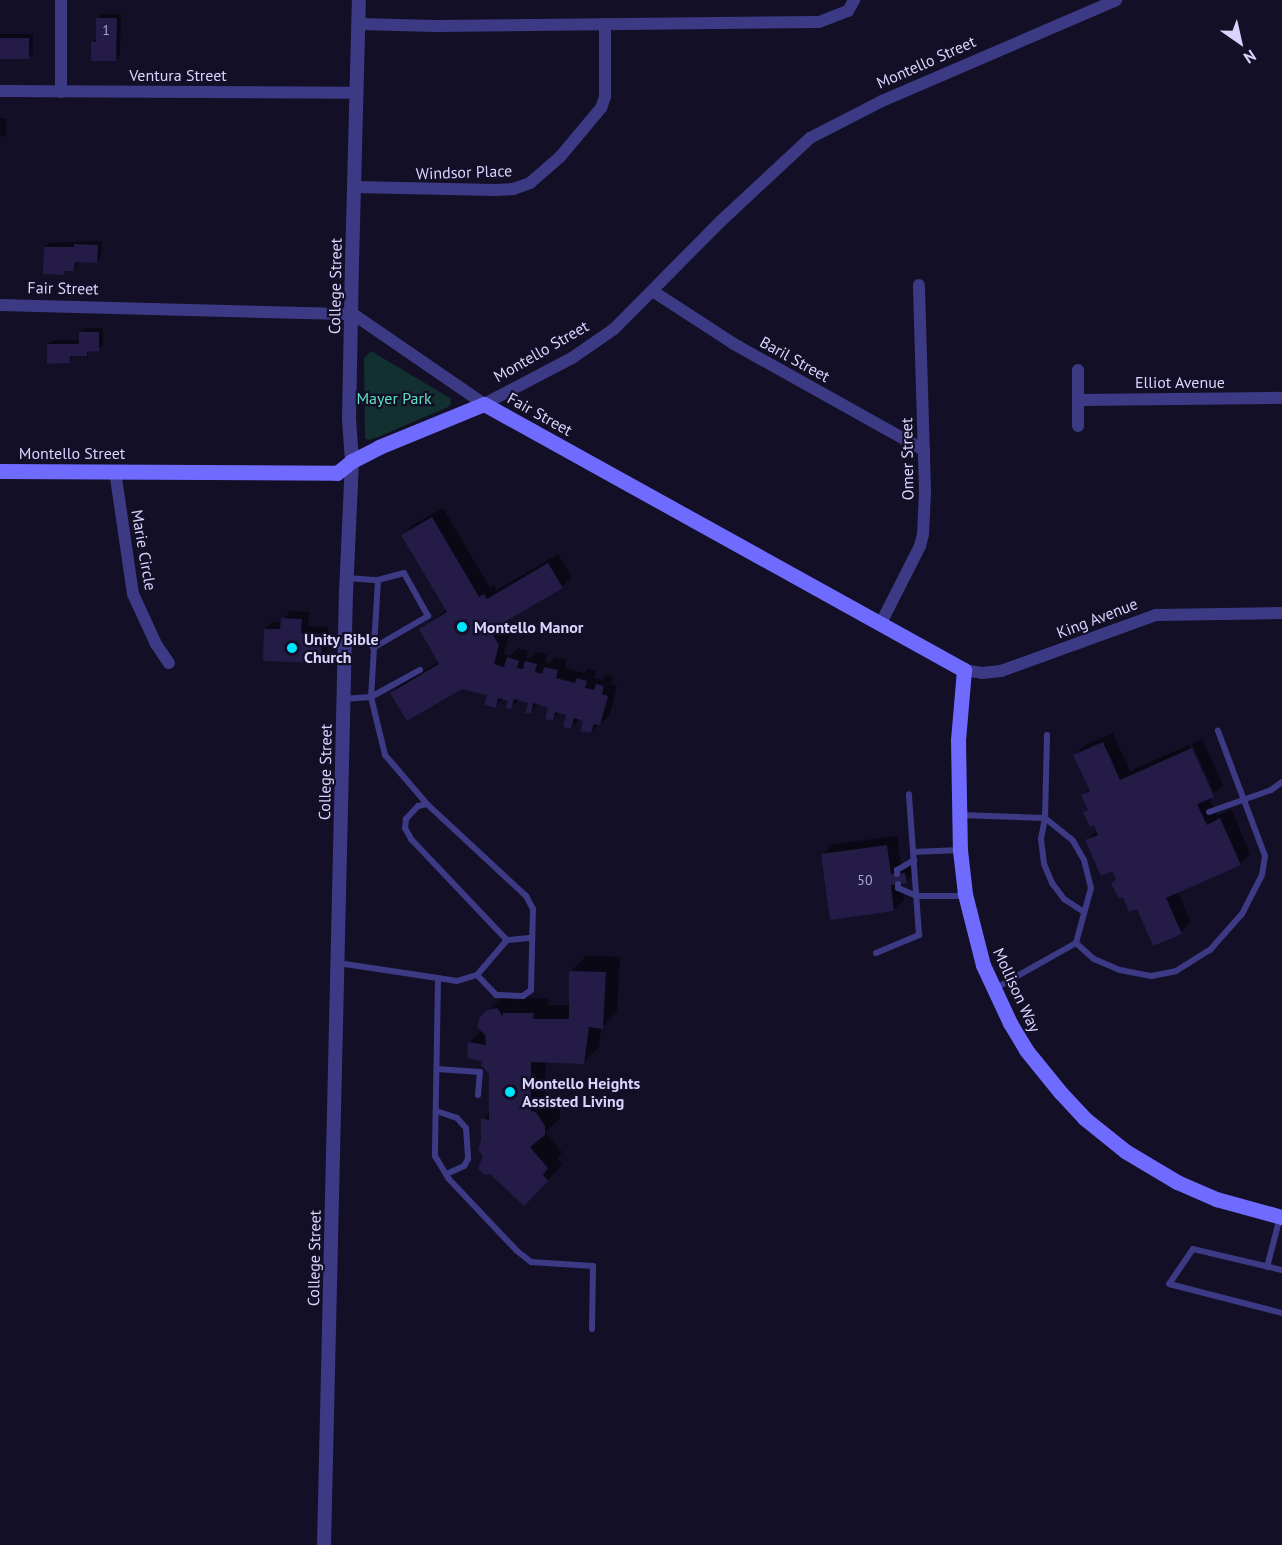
<!DOCTYPE html>
<html>
<head>
<meta charset="utf-8">
<style>
  body { margin:0 }
  #map { position:relative; width:1282px; height:1545px; overflow:hidden; background:#130f26; font-family:"PT Sans",sans-serif }
  div>[style] { position:absolute }
  [style*='--x'] { left:calc(var(--x)*1px); top:calc(var(--y)*1px); width:calc(var(--w)*1px); rotate:calc(var(--a)*1deg) }
  .green>* { inset:0; background:#12302f }
  .shadow>* { inset:0; background:#0007 }
  .building>* { inset:0; background:#241b47; transform-origin:0 0 }
  .service>* { height:6px; margin:-3px; padding:0 3px; transform-origin:3px; border-radius:3px; background:#3d3a85 }
  .minor>* { height:12px; margin:-6px; padding:0 6px; transform-origin:6px; border-radius:6px; background:#3d3a85 }
  .tertiary>* { height:14px; margin:-7px; padding:0 7px; transform-origin:7px; border-radius:7px; background:#3d3a85 }
  .secondary>* { height:15px; margin:-7.5px; padding:0 7.5px; transform-origin:7.5px; border-radius:7.5px; background:#6f6bff }
  .dots>* { width:16px; height:16px; translate:-50% -50%; box-sizing:border-box; border:3px solid #130f26; border-radius:50% }
  span { translate:-50% -50%; white-space:nowrap; text-align:center; line-height:1.15; -webkit-text-stroke:4.5px #130f26; paint-order:stroke }
  .number-label { font-size:14px; color:#aca6d1 }
  .number-label span { -webkit-text-stroke-width:0 }
  .street-label { font-size:16px; color:#d9d4ff }
  .park-label { font-size:16px; color:#5fe0c0 }
  .poi-label { font-size:16px; color:#d9d4ff; font-weight:700 }
  .left { translate:0 -50%; text-align:left }
  .north { position:absolute; left:1210px; top:12px; width:60px; height:60px; -webkit-text-stroke:4px #130f26; paint-order:stroke; rotate:146deg; font-size:16px; font-weight:700; line-height:24px; text-align:center; color:#d9d4ff }
  .north::after { content:''; display:block; margin:auto; width:21px; height:27px; background:#d9d4ff; clip-path:polygon(50% 0,100% 100%,50% 72%,0 100%) }
</style>
</head>
<body>
<div id="map">
  <div class="green">
    <div style="clip-path:polygon(371px 351px,450px 398px,451px 403px,448px 407px,378px 437px,368px 440px,365px 438px,364px 358px)"></div>
  </div>
  <div class="shadow">
    <div style="clip-path:polygon(102px 14px,121px 14px,120px 55px,115px 60px,92px 43px,97px 38px,98px 18px)"></div>
    <div style="clip-path:polygon(0 34px,33px 34px,33px 53px,28px 58px,0 57px)"></div>
    <div style="clip-path:polygon(0 118px,6px 118px,6px 134px,1px 138px)"></div>
    <div style="clip-path:polygon(102px 241px,101px 257px,97px 261px,79px 261px,74px 270px,67px 270px,63px 273px,45px 247px,50px 243px)"></div>
    <div style="clip-path:polygon(85px 328px,103px 328px,103px 345px,98px 350px,91px 350px,87px 355px,74px 355px,69px 362px,48px 344px,53px 340px,80px 340px,80px 333px)"></div>
    <div style="clip-path:polygon(443px 508px,490px 588px,494px 585px,497px 590px,558px 554px,572px 577px,562px 587px,512px 616px,504px 627px,509px 635px,504px 654px,510px 656px,518px 648px,528px 651px,526px 658px,529px 659px,536px 652px,547px 654px,545px 663px,549px 664px,555px 657px,567px 660px,565px 668px,584px 673px,588px 669px,596px 671px,594px 678px,602px 680px,607px 675px,613px 676px,611px 684px,617px 686px,610px 714px,591px 732px,584px 720px,580px 719px,571px 728px,568px 714px,560px 712px,552px 719px,550px 707px,539px 704px,530px 713px,530px 702px,519px 699px,511px 707px,510px 700px,504px 698px,495px 706px,489px 694px,462px 687px,392px 693px,402px 683px,440px 661px,421px 629px,447px 609px,403px 535px,413px 525px)"></div>
    <div style="clip-path:polygon(290px 611px,309px 612px,308px 626px,328px 627px,327px 654px,320px 662px,265px 630px,272px 622px,282px 622px)"></div>
    <div style="clip-path:polygon(1113px 733px,1130px 771px,1189px 745px,1210px 793px,1214px 793px,1192px 744px,1202px 739px,1223px 785px,1209px 797px,1217px 816px,1231px 809px,1250px 854px,1240px 864px,1178px 892px,1191px 922px,1181px 932px,1138px 907px,1113px 883px,1117px 879px,1113px 869px,1087px 840px,1097px 830px,1085px 812px,1089px 808px,1083px 795px,1090px 788px,1075px 755px,1085px 745px)"></div>
    <div style="clip-path:polygon(897px 836px,901px 865px,915px 863px,916px 872px,906px 882px,902px 882px,904px 900px,894px 910px,823px 854px,833px 844px)"></div>
    <div style="clip-path:polygon(586px 956px,620px 957px,617px 1012px,601px 1028px,599px 1047px,583px 1062px,546px 1061px,545px 1096px,552px 1097px,560px 1110px,560px 1118px,545px 1132px,562px 1152px,557px 1159px,562px 1165px,539px 1189px,485px 1155px,483px 1119px,491px 1111px,490px 1073px,469px 1043px,482px 1030px,488px 1011px,504px 995px,513px 993px,517px 1001px,520px 998px,549px 998px,548px 1005px,571px 1005px,571px 971px)"></div>
  </div>
  <div class="building">
    <div style="clip-path:polygon(96px 18px,117px 18px,116px 61px,91px 61px,91px 42px,96px 42px)"></div>
    <div style="left:0;top:38px;width:29px;height:21px"></div>
    <div style="clip-path:polygon(74px 244px,98px 245px,97px 263px,75px 262px,74px 271px,64px 271px,64px 275px,43px 274px,44px 247px,74px 247px)"></div>
    <div style="clip-path:polygon(79px 332px,99px 332px,99px 351px,87px 352px,87px 356px,70px 356px,70px 363px,47px 364px,47px 344px,79px 344px)"></div>
    <div style="clip-path:polygon(432px 517px,479px 597px,484px 594px,487px 599px,548px 563px,563px 588px,501px 624px,504px 629px,493px 635px,499px 645px,494px 664px,504px 667px,507px 657px,519px 661px,517px 668px,523px 669px,525px 661px,537px 664px,535px 672px,542px 674px,544px 667px,558px 670px,556px 678px,575px 683px,577px 678px,587px 681px,585px 688px,594px 690px,596px 684px,604px 686px,602px 694px,608px 696px,600px 725px,594px 724px,591px 733px,580px 731px,583px 721px,574px 718px,571px 729px,563px 727px,566px 715px,555px 712px,553px 721px,545px 719px,548px 708px,533px 703px,531px 714px,525px 713px,528px 703px,514px 699px,511px 709px,506px 708px,508px 701px,498px 698px,496px 708px,484px 705px,487px 695px,462px 689px,407px 721px,390px 693px,439px 664px,419px 629px,447px 612px,401px 535px)"></div>
    <div style="clip-path:polygon(281px 618px,302px 619px,301px 633px,322px 634px,321px 663px,263px 661px,264px 629px,280px 629px)"></div>
    <div style="clip-path:polygon(1103px 742px,1120px 780px,1192px 748px,1214px 797px,1197px 804px,1207px 825px,1220px 818px,1241px 865px,1166px 898px,1182px 934px,1153px 946px,1137px 909px,1129px 912px,1123px 897px,1119px 899px,1111px 883px,1116px 880px,1112px 871px,1101px 876px,1085px 840px,1098px 835px,1094px 825px,1090px 827px,1083px 812px,1088px 810px,1081px 795px,1090px 791px,1073px 755px)"></div>
    <div style="clip-path:polygon(887px 845px,891px 874px,905px 873px,907px 883px,891px 885px,894px 911px,830px 920px,821px 854px)"></div>
    <div style="clip-path:polygon(569px 971px,606px 972px,603px 1029px,589px 1027px,584px 1064px,531px 1062px,531px 1111px,536px 1112px,545px 1126px,545px 1135px,530px 1147px,548px 1168px,543px 1175px,548px 1181px,524px 1206px,490px 1174px,484px 1175px,478px 1168px,483px 1156px,478px 1150px,481px 1140px,481px 1118px,489px 1120px,489px 1074px,481px 1065px,482px 1061px,467px 1058px,468px 1042px,486px 1045px,485px 1035px,477px 1027px,480px 1017px,487px 1010px,497px 1008px,503px 1017px,503px 1013px,534px 1013px,533px 1019px,569px 1019px)"></div>
  </div>
  <div class="service">
    <div style="--x:347;--y:578;--w:31;--a:4"></div>
    <div style="--x:378;--y:580;--w:117;--a:93.4"></div>
    <div style="--x:373;--y:648;--w:64;--a:-30.2"></div>
    <div style="--x:428;--y:616;--w:49;--a:-119.2"></div>
    <div style="--x:404;--y:573;--w:27;--a:165"></div>
    <div style="--x:371;--y:697;--w:56;--a:-28.9"></div>
    <div style="--x:343;--y:699;--w:28;--a:-4"></div>
    <div style="--x:371;--y:697;--w:60;--a:76.4"></div>
    <div style="--x:385;--y:755;--w:65;--a:49.4"></div>
    <div style="--x:1209;--y:812;--w:66;--a:-19.5"></div>
    <div style="--x:1271;--y:790;--w:14;--a:-36"></div>
    <div style="--x:960;--y:815;--w:85;--a:2"></div>
    <div style="--x:1045;--y:818;--w:83;--a:-88.6"></div>
    <div style="--x:1045;--y:818;--w:36;--a:39"></div>
    <div style="--x:1073;--y:841;--w:22;--a:60"></div>
    <div style="--x:1084;--y:860;--w:29;--a:76"></div>
    <div style="--x:1091;--y:888;--w:57;--a:105.3"></div>
    <div style="--x:1076;--y:943;--w:24;--a:42"></div>
    <div style="--x:1094;--y:959;--w:28;--a:23"></div>
    <div style="--x:1120;--y:970;--w:32;--a:11"></div>
    <div style="--x:1151;--y:976;--w:25;--a:-11"></div>
    <div style="--x:1176;--y:971;--w:40;--a:-32"></div>
    <div style="--x:1210;--y:950;--w:48;--a:-48.4"></div>
    <div style="--x:1242;--y:914;--w:44;--a:-62.9"></div>
    <div style="--x:1262;--y:875;--w:19;--a:-81"></div>
    <div style="--x:1265;--y:856;--w:134;--a:-110.6"></div>
    <div style="--x:1045;--y:818;--w:21;--a:101"></div>
    <div style="--x:1041;--y:839;--w:25;--a:83"></div>
    <div style="--x:1044;--y:864;--w:21;--a:67"></div>
    <div style="--x:1052;--y:883;--w:20;--a:53"></div>
    <div style="--x:1064;--y:899;--w:24;--a:33"></div>
    <div style="--x:913;--y:852;--w:47;--a:-2.4"></div>
    <div style="--x:897;--y:874;--w:4;--a:-90"></div>
    <div style="--x:897;--y:870;--w:20;--a:-30"></div>
    <div style="--x:898;--y:884;--w:4;--a:90"></div>
    <div style="--x:898;--y:888;--w:21;--a:23"></div>
    <div style="--x:917;--y:896;--w:47;--a:0"></div>
    <div style="--x:507;--y:940;--w:25;--a:-5"></div>
    <div style="--x:876;--y:953;--w:47;--a:-22.7"></div>
    <div style="--x:919;--y:935;--w:141;--a:-94.1"></div>
    <div style="--x:338;--y:963;--w:101;--a:8.5"></div>
    <div style="--x:438;--y:978;--w:178;--a:91"></div>
    <div style="--x:435;--y:1156;--w:26;--a:59"></div>
    <div style="--x:448;--y:1178;--w:100;--a:46.6"></div>
    <div style="--x:517;--y:1251;--w:18;--a:38"></div>
    <div style="--x:531;--y:1262;--w:62;--a:3.7"></div>
    <div style="--x:593;--y:1266;--w:63;--a:90.9"></div>
    <div style="--x:438;--y:978;--w:19;--a:9"></div>
    <div style="--x:457;--y:981;--w:21;--a:-17"></div>
    <div style="--x:477;--y:975;--w:28;--a:46"></div>
    <div style="--x:496;--y:995;--w:27;--a:2"></div>
    <div style="--x:523;--y:996;--w:10;--a:-37"></div>
    <div style="--x:531;--y:990;--w:81;--a:-88.6"></div>
    <div style="--x:533;--y:909;--w:15;--a:-118"></div>
    <div style="--x:526;--y:896;--w:135;--a:-137.1"></div>
    <div style="--x:427;--y:804;--w:9;--a:167"></div>
    <div style="--x:418;--y:806;--w:18;--a:133"></div>
    <div style="--x:406;--y:819;--w:9;--a:96"></div>
    <div style="--x:405;--y:828;--w:13;--a:61"></div>
    <div style="--x:411;--y:839;--w:139;--a:46.5"></div>
    <div style="--x:507;--y:940;--w:46;--a:130.6"></div>
    <div style="--x:996;--y:988;--w:92;--a:-29.4"></div>
    <div style="--x:437;--y:1069;--w:43;--a:4"></div>
    <div style="--x:480;--y:1072;--w:23;--a:95"></div>
    <div style="--x:436;--y:1111;--w:22;--a:18"></div>
    <div style="--x:457;--y:1118;--w:13;--a:48"></div>
    <div style="--x:466;--y:1128;--w:31;--a:86"></div>
    <div style="--x:468;--y:1159;--w:8;--a:120"></div>
    <div style="--x:464;--y:1166;--w:20;--a:156"></div>
    <div style="--x:1267;--y:1267;--w:52;--a:-75.4"></div>
    <div style="--x:1282;--y:1270;--w:91;--a:-166.7"></div>
    <div style="--x:1193;--y:1249;--w:42;--a:124.4"></div>
    <div style="--x:1169;--y:1284;--w:117;--a:14.4"></div>
  </div>
  <div class="minor">
    <div style="--x:61;--y:0;--w:92;--a:90"></div>
    <div style="--x:359;--y:24;--w:76;--a:1.5"></div>
    <div style="--x:435;--y:26;--w:384;--a:-0.6"></div>
    <div style="--x:819;--y:22;--w:31;--a:-21"></div>
    <div style="--x:848;--y:11;--w:13;--a:-61"></div>
    <div style="--x:0;--y:91;--w:356;--a:0.3"></div>
    <div style="--x:354;--y:187;--w:142;--a:1.2"></div>
    <div style="--x:496;--y:190;--w:17;--a:-3"></div>
    <div style="--x:513;--y:189;--w:18;--a:-19"></div>
    <div style="--x:530;--y:183;--w:40;--a:-41"></div>
    <div style="--x:560;--y:157;--w:64;--a:-50.1"></div>
    <div style="--x:601;--y:108;--w:12;--a:-70"></div>
    <div style="--x:605;--y:97;--w:73;--a:-90"></div>
    <div style="--x:654;--y:292;--w:95;--a:33"></div>
    <div style="--x:734;--y:344;--w:218;--a:29.2"></div>
    <div style="--x:0;--y:305;--w:353;--a:1.5"></div>
    <div style="--x:353;--y:314;--w:159;--a:34.5"></div>
    <div style="--x:484;--y:404;--w:99;--a:-27.6"></div>
    <div style="--x:572;--y:358;--w:51;--a:-34.6"></div>
    <div style="--x:614;--y:329;--w:152;--a:-45.3"></div>
    <div style="--x:721;--y:221;--w:122;--a:-43"></div>
    <div style="--x:810;--y:138;--w:81;--a:-27.2"></div>
    <div style="--x:882;--y:101;--w:255;--a:-23.3"></div>
    <div style="--x:1078;--y:370;--w:56;--a:90"></div>
    <div style="--x:1079;--y:400;--w:203;--a:-0.6"></div>
    <div style="--x:115;--y:471;--w:124;--a:81.7"></div>
    <div style="--x:133;--y:594;--w:55;--a:65.3"></div>
    <div style="--x:156;--y:644;--w:23;--a:56"></div>
    <div style="--x:881;--y:623;--w:86;--a:-63.1"></div>
    <div style="--x:920;--y:546;--w:12;--a:-76"></div>
    <div style="--x:923;--y:534;--w:43;--a:-87.3"></div>
    <div style="--x:925;--y:491;--w:206;--a:-91.7"></div>
    <div style="--x:964;--y:670;--w:18;--a:9"></div>
    <div style="--x:982;--y:673;--w:19;--a:-6"></div>
    <div style="--x:1001;--y:671;--w:165;--a:-19.9"></div>
    <div style="--x:1156;--y:615;--w:126;--a:-0.9"></div>
  </div>
  <div class="tertiary">
    <div style="--x:324;--y:1545;--w:952;--a:-88.68"></div>
    <div style="--x:346;--y:593;--w:132;--a:-87.4"></div>
    <div style="--x:352;--y:461;--w:42;--a:-94.1"></div>
    <div style="--x:349;--y:419;--w:156;--a:-88.9"></div>
    <div style="--x:352;--y:263;--w:263;--a:-88.5"></div>
  </div>
  <div class="secondary">
    <div style="--x:0;--y:471;--w:337;--a:0.3"></div>
    <div style="--x:337;--y:473;--w:19;--a:-39"></div>
    <div style="--x:352;--y:461;--w:30;--a:-27"></div>
    <div style="--x:379;--y:447;--w:113;--a:-22.3"></div>
    <div style="--x:484;--y:404;--w:549;--a:28.99"></div>
    <div style="--x:964;--y:670;--w:70;--a:94.9"></div>
    <div style="--x:958;--y:740;--w:110;--a:89"></div>
    <div style="--x:960;--y:850;--w:44;--a:83.5"></div>
    <div style="--x:965;--y:894;--w:73;--a:75.8"></div>
    <div style="--x:983;--y:965;--w:64;--a:65"></div>
    <div style="--x:1010;--y:1023;--w:31;--a:59"></div>
    <div style="--x:1026;--y:1050;--w:55;--a:50.9"></div>
    <div style="--x:1061;--y:1093;--w:34;--a:47"></div>
    <div style="--x:1084;--y:1118;--w:53;--a:38.8"></div>
    <div style="--x:1125;--y:1151;--w:61;--a:30.8"></div>
    <div style="--x:1177;--y:1182;--w:43;--a:23.6"></div>
    <div style="--x:1216;--y:1199;--w:68;--a:15.3"></div>
  </div>
  <div class="dots">
    <div style="left:462px;top:627px;background:#00e5ff"></div>
    <div style="left:292px;top:648px;background:#00e5ff"></div>
    <div style="left:510px;top:1092px;background:#00e5ff"></div>
  </div>
  <div class="number-label">
    <span style="left:106px;top:30px">1</span>
    <span style="left:865px;top:880px">50</span>
  </div>
  <div class="street-label">
    <span style="left:926px;top:62px;rotate:-24deg">Montello Street</span>
    <span style="left:178px;top:75px">Ventura Street</span>
    <span style="left:464px;top:172px;rotate:-2deg">Windsor Place</span>
    <span style="left:335px;top:286px;rotate:-89deg">College Street</span>
    <span style="left:63px;top:288px;rotate:1deg">Fair Street</span>
    <span style="left:541px;top:351px;rotate:-30deg">Montello Street</span>
    <span style="left:795px;top:359px;rotate:29deg">Baril Street</span>
    <span style="left:1180px;top:382px">Elliot Avenue</span>
    <span style="left:540px;top:414px;rotate:29deg">Fair Street</span>
    <span style="left:72px;top:453px">Montello Street</span>
    <span style="left:907px;top:459px;rotate:-91deg">Omer Street</span>
    <span style="left:144px;top:550px;rotate:80deg">Marie Circle</span>
    <span style="left:1097px;top:618px;rotate:-21deg">King Avenue</span>
    <span style="left:325px;top:772px;rotate:-89deg">College Street</span>
    <span style="left:1017px;top:990px;rotate:65deg">Mollison Way</span>
    <span style="left:314px;top:1258px;rotate:-89deg">College Street</span>
  </div>
  <div class="park-label">
    <span style="left:394px;top:398px">Mayer Park</span>
  </div>
  <div class="poi-label">
    <span class="left" style="left:474px;top:627px">Montello Manor</span>
    <span class="left" style="left:304px;top:648px">Unity Bible<br>Church</span>
    <span class="left" style="left:522px;top:1092px">Montello Heights<br>Assisted Living</span>
  </div>
  <div class="north">N</div>
</div>
</body>
</html>
